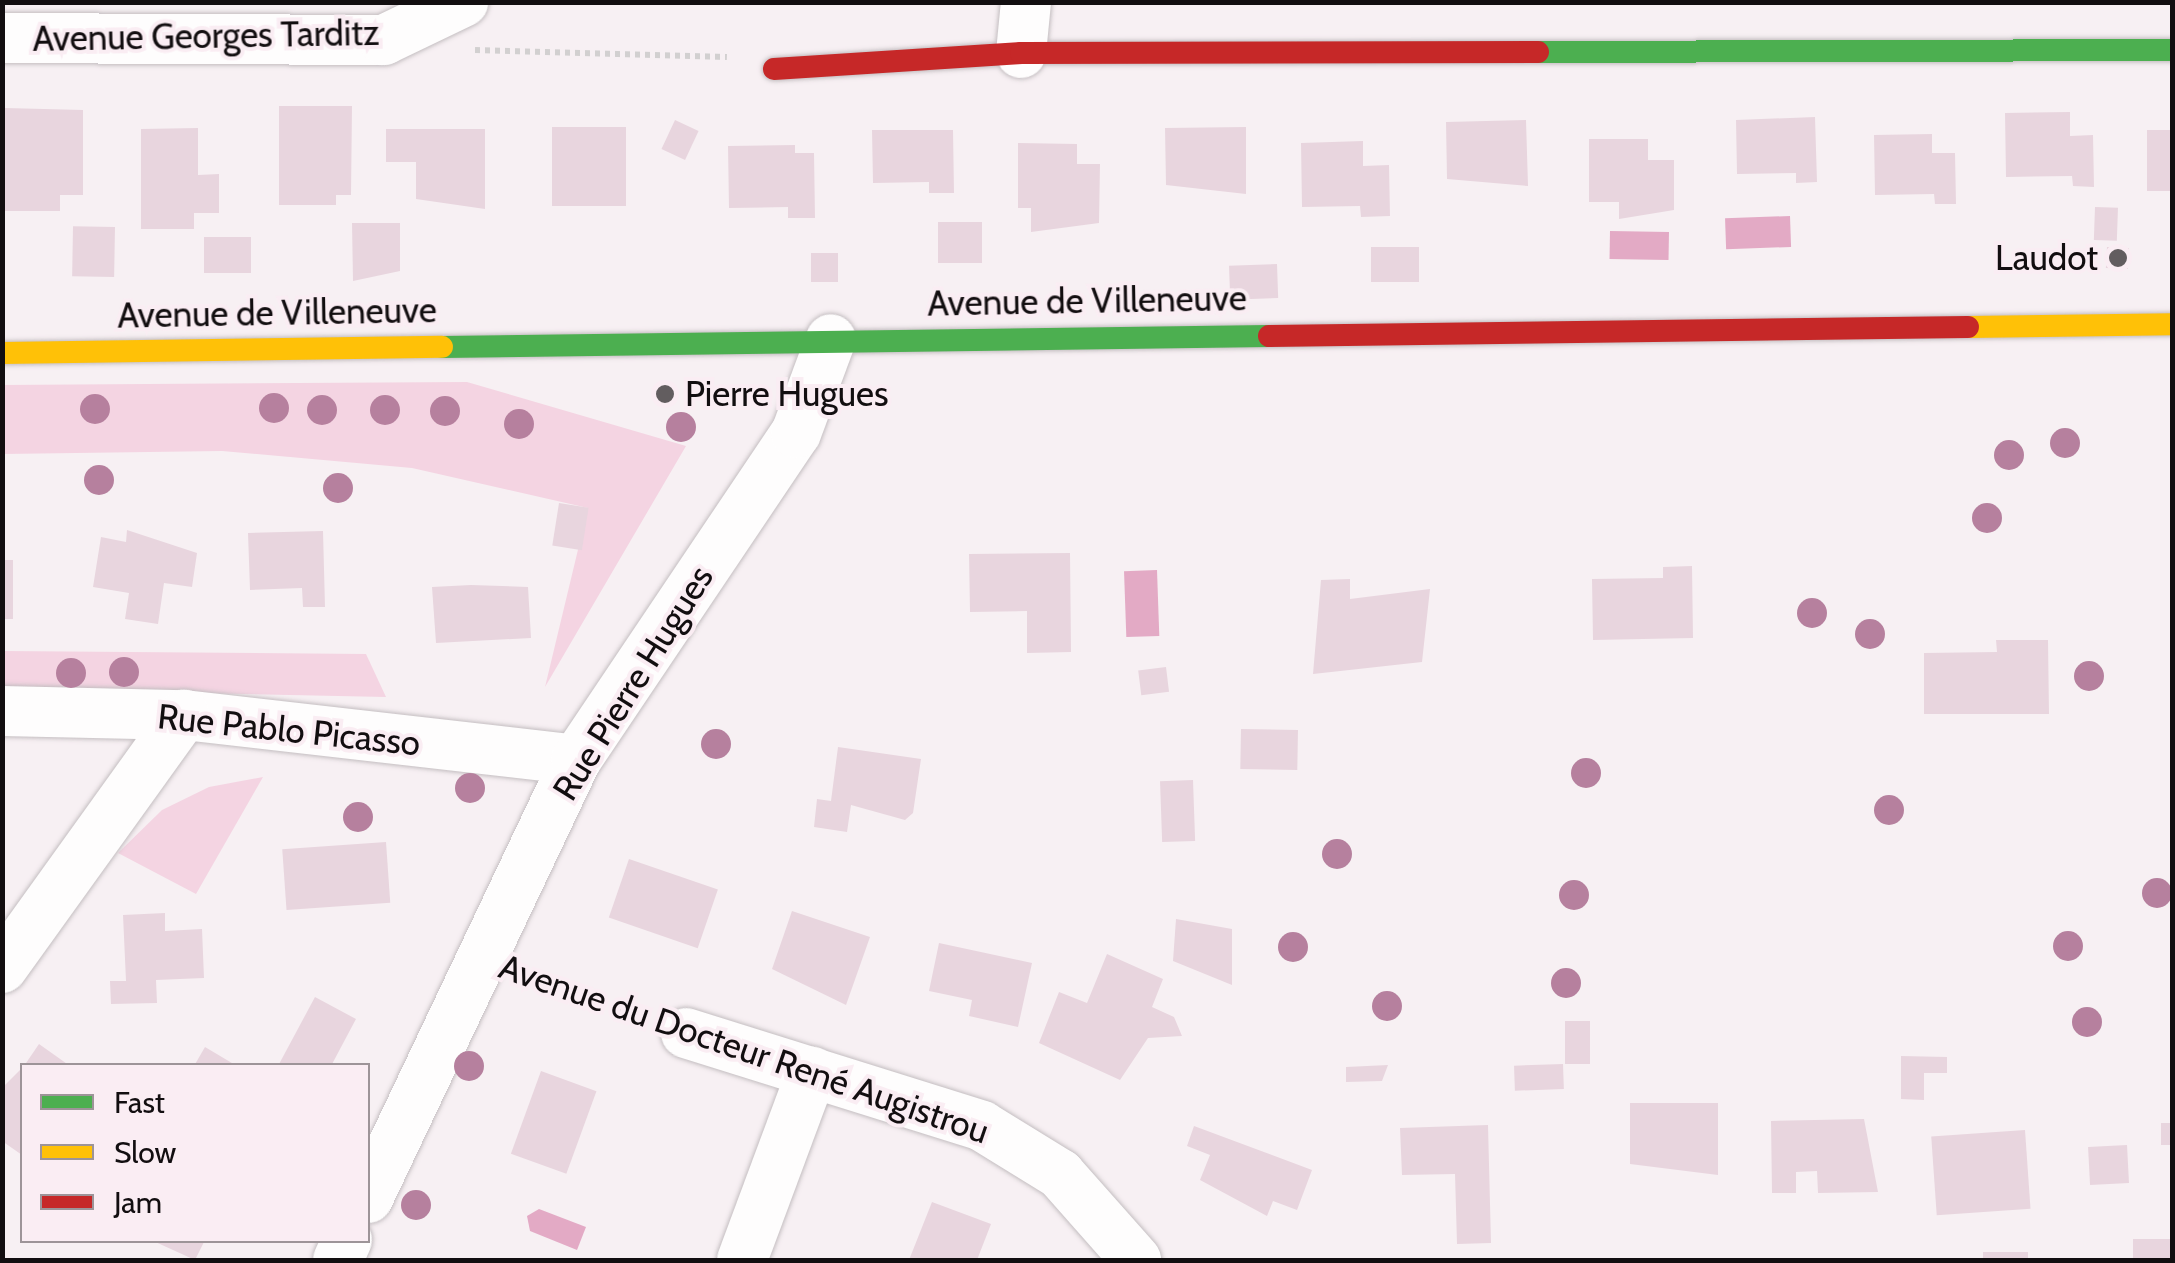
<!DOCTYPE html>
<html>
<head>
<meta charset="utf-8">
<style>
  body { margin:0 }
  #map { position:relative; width:2175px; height:1263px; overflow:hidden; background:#f7f0f3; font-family:Cabin,sans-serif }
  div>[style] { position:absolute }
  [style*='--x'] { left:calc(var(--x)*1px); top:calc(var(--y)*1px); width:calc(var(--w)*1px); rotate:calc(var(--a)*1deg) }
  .green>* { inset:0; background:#f4d4e2 }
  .water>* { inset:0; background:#e3aac5; transform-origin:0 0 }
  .building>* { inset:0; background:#e8d5de; transform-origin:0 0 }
  .path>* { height:6px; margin-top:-3px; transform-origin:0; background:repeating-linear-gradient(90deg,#d2d0d0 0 5px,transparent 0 10px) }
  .roads { filter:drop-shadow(0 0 2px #c4bec1) drop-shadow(0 0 2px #c4bec1) }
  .street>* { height:50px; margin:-25px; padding:0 25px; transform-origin:25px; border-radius:25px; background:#fefdfd }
  .fast>* { height:22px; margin:-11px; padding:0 11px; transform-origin:11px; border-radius:11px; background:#4caf50 }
  .slow>* { height:22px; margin:-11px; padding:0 11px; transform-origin:11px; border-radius:11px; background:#ffc107 }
  .jam>* { height:22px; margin:-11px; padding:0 11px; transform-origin:11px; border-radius:11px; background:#c62828 }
  .trees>* { width:30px; height:30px; margin:-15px; border-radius:50%; background:#b6809e }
  .dots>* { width:28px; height:28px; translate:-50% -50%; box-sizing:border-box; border:5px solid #faedf3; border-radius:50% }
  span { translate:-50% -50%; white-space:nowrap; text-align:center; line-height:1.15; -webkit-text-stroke:8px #faedf3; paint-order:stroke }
  .street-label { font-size:35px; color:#120e10 }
  .poi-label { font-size:35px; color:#120e10 }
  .right { translate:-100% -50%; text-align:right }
  .left { translate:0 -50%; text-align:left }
  .frame { position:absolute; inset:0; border:5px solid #120e10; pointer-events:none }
  .legend { position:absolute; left:20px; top:1063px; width:350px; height:180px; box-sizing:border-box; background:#faedf3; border:2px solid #9d9498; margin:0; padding:12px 18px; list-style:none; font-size:30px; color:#120e10 }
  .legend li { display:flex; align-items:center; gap:20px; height:50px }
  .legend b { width:50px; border:2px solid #9d9498 }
</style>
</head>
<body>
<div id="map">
  <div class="green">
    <div style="clip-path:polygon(467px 382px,686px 446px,545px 687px,588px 508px,412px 468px,222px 451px,3px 454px,2px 385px)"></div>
    <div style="clip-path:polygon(3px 651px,366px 654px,386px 697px,3px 689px)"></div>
    <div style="clip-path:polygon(263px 777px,196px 894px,118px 853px,162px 810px,209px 787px)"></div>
  </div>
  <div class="water">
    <div style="left:1790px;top:216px;width:31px;height:65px;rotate:88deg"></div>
    <div style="left:1610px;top:231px;width:59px;height:28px;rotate:1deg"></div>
    <div style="left:1157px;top:570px;width:66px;height:33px;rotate:88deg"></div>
    <div style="clip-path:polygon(539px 1209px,586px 1227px,577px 1250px,530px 1231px,527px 1216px)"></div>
  </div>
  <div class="building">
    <div style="clip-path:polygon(279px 106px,352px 106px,351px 195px,336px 195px,336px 205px,279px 205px)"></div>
    <div style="clip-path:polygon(5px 108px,83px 110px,83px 195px,60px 195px,60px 211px,4px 211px)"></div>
    <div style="clip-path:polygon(2070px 112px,2070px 136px,2093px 135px,2094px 187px,2073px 186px,2072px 176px,2006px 177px,2005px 113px)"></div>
    <div style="clip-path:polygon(1815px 117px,1817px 182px,1796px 183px,1796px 173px,1737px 174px,1736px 120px)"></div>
    <div style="left:675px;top:120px;width:26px;height:32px;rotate:25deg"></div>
    <div style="clip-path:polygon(1526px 120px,1528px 186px,1447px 179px,1446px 122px)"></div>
    <div style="left:552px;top:127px;width:74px;height:79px"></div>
    <div style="clip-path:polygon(1246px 127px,1246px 194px,1166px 185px,1165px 128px)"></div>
    <div style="clip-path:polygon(198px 128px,198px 175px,219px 174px,219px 213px,194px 213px,194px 229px,141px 229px,141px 129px)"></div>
    <div style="clip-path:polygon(386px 129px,485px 129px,485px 209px,416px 199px,416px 162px,386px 162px)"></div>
    <div style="clip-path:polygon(872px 130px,953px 130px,954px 193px,929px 193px,929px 182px,873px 183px)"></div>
    <div style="left:2147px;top:130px;width:25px;height:61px"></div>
    <div style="clip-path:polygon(1932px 134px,1932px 153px,1955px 153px,1956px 204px,1935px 204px,1934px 194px,1875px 195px,1874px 135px)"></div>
    <div style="clip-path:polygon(1589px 139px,1648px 139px,1648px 160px,1674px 160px,1674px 210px,1619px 219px,1619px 202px,1589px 202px)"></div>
    <div style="clip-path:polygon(1363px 141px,1363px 166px,1389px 165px,1390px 216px,1361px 217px,1360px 206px,1302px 207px,1301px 143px)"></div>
    <div style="clip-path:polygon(1018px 143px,1077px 144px,1077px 164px,1100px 164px,1099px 223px,1031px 232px,1031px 208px,1018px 208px)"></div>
    <div style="clip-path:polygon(795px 145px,795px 153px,814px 153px,815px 218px,788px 218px,788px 207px,729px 208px,728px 146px)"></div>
    <div style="left:2095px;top:207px;width:23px;height:33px;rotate:2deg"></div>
    <div style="left:938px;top:222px;width:44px;height:41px"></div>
    <div style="clip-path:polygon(352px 223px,400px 223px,400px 271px,353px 281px)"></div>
    <div style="left:115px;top:227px;width:50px;height:42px;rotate:91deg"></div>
    <div style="left:204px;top:237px;width:47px;height:36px"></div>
    <div style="left:1371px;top:247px;width:48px;height:35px"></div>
    <div style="left:2107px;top:247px;width:22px;height:21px;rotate:3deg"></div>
    <div style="left:838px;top:253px;width:29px;height:27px;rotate:90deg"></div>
    <div style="left:1277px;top:264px;width:34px;height:48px;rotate:88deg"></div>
    <div style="left:559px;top:503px;width:30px;height:43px;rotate:9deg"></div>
    <div style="clip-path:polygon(127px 530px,197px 553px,192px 587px,164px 583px,158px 624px,125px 619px,129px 593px,93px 587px,101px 537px,126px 542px)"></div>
    <div style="clip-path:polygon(323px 531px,325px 607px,303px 607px,302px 588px,250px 590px,248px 533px)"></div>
    <div style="clip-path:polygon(1070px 553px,1071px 652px,1027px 653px,1027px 611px,970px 612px,969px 554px)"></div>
    <div style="left:2px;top:560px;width:11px;height:59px"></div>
    <div style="clip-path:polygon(1692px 566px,1693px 638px,1593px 640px,1592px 579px,1663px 578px,1663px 567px)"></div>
    <div style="clip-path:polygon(1350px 579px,1350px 599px,1430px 589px,1422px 662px,1313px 674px,1321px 580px)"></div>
    <div style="clip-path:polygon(471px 585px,528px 587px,531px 638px,436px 643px,432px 587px)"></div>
    <div style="clip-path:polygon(1996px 640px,2048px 640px,2049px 714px,1924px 714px,1924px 653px,1997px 652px)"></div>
    <div style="left:1166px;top:667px;width:25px;height:28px;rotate:83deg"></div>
    <div style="left:1241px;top:729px;width:57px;height:40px;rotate:1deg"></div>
    <div style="clip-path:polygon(838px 747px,921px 759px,913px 813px,905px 820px,851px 805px,847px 832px,814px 827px,817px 799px,831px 801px)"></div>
    <div style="left:1193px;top:780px;width:61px;height:33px;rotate:88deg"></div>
    <div style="left:386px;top:842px;width:61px;height:104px;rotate:86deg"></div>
    <div style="left:629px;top:859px;width:94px;height:62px;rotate:19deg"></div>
    <div style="clip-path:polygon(792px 911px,870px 937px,846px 1005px,772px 969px)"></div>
    <div style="clip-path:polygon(165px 913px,165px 931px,202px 929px,204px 978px,156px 980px,157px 1003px,111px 1004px,110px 981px,126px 981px,123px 915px)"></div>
    <div style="clip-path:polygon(1176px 919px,1232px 929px,1232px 985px,1173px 961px)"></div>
    <div style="clip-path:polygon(939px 943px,1032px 963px,1018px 1027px,969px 1016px,972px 1000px,929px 991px)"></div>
    <div style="clip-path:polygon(1107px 954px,1163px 979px,1152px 1007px,1174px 1017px,1182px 1036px,1148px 1038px,1120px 1080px,1039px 1043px,1059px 992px,1087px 1003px)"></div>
    <div style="clip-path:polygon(315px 997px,356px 1019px,331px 1066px,278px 1066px)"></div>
    <div style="left:1565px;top:1021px;width:25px;height:43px"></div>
    <div style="clip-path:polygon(39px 1044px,70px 1066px,24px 1066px)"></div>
    <div style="clip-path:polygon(205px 1047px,237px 1066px,194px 1066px)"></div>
    <div style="clip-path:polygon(1901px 1056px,1947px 1057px,1947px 1073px,1924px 1073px,1924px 1100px,1901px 1099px)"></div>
    <div style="left:1563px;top:1064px;width:25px;height:49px;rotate:88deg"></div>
    <div style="clip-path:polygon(1388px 1065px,1382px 1081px,1346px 1082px,1346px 1067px)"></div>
    <div style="clip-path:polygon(22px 1068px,22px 1155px,2px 1141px,2px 1088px)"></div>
    <div style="left:541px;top:1071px;width:59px;height:88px;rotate:20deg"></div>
    <div style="clip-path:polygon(1630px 1103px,1718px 1103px,1718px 1175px,1630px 1164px)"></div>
    <div style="clip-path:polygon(1864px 1119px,1878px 1192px,1818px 1193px,1817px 1171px,1796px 1172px,1796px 1193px,1772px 1193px,1771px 1121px)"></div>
    <div style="left:2161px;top:1123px;width:11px;height:22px"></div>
    <div style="clip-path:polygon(1488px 1125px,1491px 1243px,1457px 1244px,1455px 1174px,1402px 1175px,1400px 1128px)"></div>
    <div style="clip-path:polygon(1194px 1126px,1312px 1170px,1297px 1210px,1273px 1201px,1267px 1216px,1200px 1180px,1210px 1155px,1187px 1146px)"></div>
    <div style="left:2025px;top:1130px;width:79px;height:94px;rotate:86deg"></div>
    <div style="left:2127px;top:1145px;width:38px;height:39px;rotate:87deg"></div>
    <div style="clip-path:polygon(932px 1202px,991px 1224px,977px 1260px,909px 1260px)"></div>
    <div style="left:2133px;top:1239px;width:39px;height:21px"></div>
    <div style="clip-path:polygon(151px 1240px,205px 1240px,195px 1260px)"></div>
    <div style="left:1983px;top:1252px;width:45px;height:8px"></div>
  </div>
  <div class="path">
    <div style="--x:475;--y:50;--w:252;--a:1.6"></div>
    <div style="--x:527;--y:974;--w:123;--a:20.5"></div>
  </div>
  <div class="roads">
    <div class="street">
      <div style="--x:2;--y:38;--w:382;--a:0.3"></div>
      <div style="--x:384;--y:40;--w:88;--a:-25.7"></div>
      <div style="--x:1021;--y:53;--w:51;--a:-84.4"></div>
      <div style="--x:2;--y:711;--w:182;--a:1.3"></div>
      <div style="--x:184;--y:715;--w:395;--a:6.5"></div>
      <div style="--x:2;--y:968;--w:312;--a:-54.3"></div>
      <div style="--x:686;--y:1033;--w:310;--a:17.4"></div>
      <div style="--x:982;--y:1126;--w:92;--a:31.6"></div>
      <div style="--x:1060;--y:1174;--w:115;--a:48.5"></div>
      <div style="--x:368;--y:1198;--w:485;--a:-64.6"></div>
      <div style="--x:576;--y:760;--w:394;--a:-56.1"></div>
      <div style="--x:796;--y:433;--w:100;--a:-69.6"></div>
      <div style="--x:338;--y:1260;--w:22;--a:-66"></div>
      <div style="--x:742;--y:1260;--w:201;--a:-69.6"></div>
    </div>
    <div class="fast">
      <div style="--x:1538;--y:52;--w:634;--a:-0.18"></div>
      <div style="--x:442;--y:347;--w:827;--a:-0.76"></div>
    </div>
    <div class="slow">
      <div style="--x:1968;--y:327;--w:204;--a:-0.8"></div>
      <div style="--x:2;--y:353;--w:440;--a:-0.8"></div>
    </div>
    <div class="jam">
      <div style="--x:774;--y:69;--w:248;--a:-3.7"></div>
      <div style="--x:1021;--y:53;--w:517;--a:-0.11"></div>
      <div style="--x:1269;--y:336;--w:699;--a:-0.74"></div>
    </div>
  </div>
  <div class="trees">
    <div style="left:274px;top:408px"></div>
    <div style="left:95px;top:409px"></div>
    <div style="left:322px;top:410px"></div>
    <div style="left:385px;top:410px"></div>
    <div style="left:445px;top:411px"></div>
    <div style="left:519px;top:424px"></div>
    <div style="left:681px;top:427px"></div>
    <div style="left:2065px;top:443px"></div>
    <div style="left:2009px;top:455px"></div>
    <div style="left:99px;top:480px"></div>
    <div style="left:338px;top:488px"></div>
    <div style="left:1987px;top:518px"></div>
    <div style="left:1812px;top:613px"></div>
    <div style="left:1870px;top:634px"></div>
    <div style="left:124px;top:672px"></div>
    <div style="left:71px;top:673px"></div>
    <div style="left:2089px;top:676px"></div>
    <div style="left:716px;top:744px"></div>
    <div style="left:1586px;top:773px"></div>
    <div style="left:470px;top:788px"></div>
    <div style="left:1889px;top:810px"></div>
    <div style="left:358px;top:817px"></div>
    <div style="left:1337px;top:854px"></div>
    <div style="left:2157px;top:893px"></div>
    <div style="left:1574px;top:895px"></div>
    <div style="left:2068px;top:946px"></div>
    <div style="left:1293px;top:947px"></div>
    <div style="left:1566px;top:983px"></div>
    <div style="left:1387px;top:1006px"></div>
    <div style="left:2087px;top:1022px"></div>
    <div style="left:469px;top:1066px"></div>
    <div style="left:416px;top:1205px"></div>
  </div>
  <div class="dots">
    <div style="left:2118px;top:258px;background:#625d5f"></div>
    <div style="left:665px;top:394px;background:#625d5f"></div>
  </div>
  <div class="street-label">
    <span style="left:206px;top:36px;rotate:-1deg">Avenue Georges Tarditz</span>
    <span style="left:1087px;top:301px;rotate:-1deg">Avenue de Villeneuve</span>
    <span style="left:277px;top:313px;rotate:-1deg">Avenue de Villeneuve</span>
    <span style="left:633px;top:683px;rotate:-58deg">Rue Pierre Hugues</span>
    <span style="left:289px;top:730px;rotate:6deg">Rue Pablo Picasso</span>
    <span style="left:744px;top:1049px;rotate:19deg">Avenue du Docteur René Augistrou</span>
  </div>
  <div class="poi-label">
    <span class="right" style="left:2098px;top:258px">Laudot</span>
    <span class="left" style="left:685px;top:394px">Pierre Hugues</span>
  </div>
  <div class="frame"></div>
  <ul class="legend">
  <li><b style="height:12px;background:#4caf50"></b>Fast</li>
  <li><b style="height:12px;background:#ffc107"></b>Slow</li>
  <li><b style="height:12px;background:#c62828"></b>Jam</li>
  </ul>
</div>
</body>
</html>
